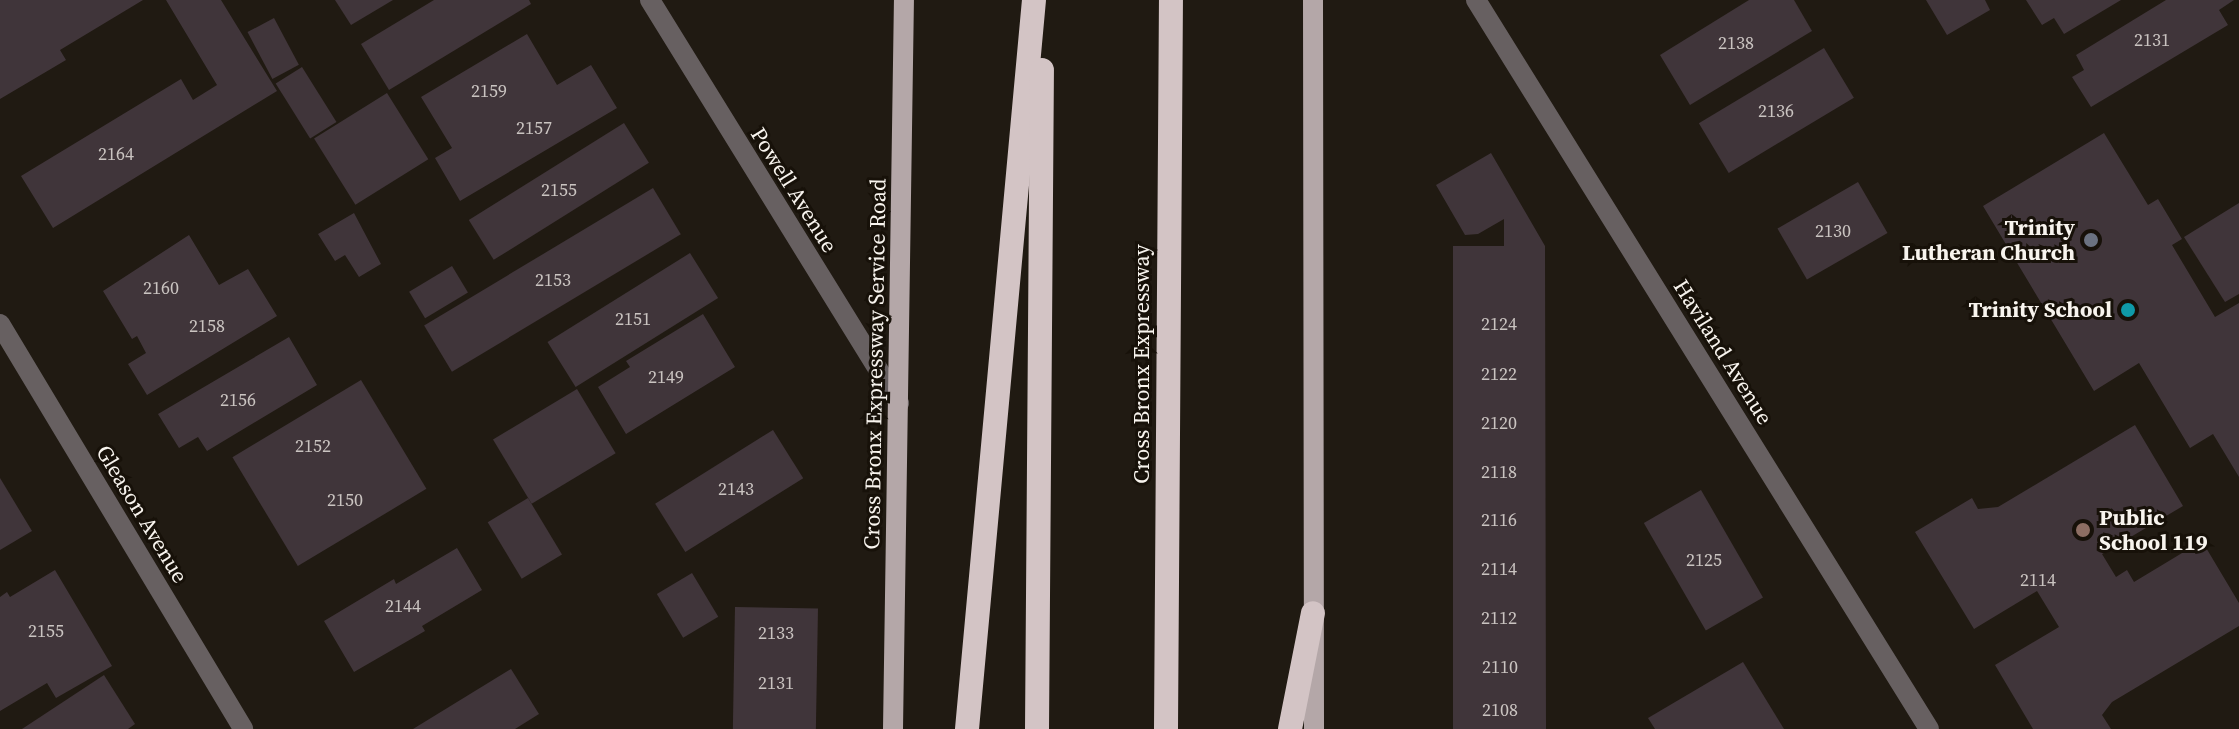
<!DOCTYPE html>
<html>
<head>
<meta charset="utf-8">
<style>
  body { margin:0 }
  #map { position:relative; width:2239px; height:729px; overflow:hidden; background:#201a12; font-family:"Source Serif 4",serif }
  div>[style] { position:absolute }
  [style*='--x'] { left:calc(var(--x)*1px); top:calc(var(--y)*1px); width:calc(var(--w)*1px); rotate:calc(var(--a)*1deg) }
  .building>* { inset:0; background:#40353a; transform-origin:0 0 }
  .minor>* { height:20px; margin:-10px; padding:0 10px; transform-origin:10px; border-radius:10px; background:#676061 }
  .major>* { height:20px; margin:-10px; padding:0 10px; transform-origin:10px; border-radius:10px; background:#b4a7a8 }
  .highway>* { height:24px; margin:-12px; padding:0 12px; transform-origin:12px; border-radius:12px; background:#d3c4c5 }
  .dots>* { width:22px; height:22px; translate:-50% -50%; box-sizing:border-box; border:4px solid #171109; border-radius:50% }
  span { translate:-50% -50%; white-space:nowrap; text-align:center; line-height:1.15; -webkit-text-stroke:6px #171109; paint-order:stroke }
  .number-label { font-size:18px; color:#cac4c1 }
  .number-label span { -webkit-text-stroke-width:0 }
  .street-label { font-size:22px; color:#f8f4ee }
  .poi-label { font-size:22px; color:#f8f4ee; font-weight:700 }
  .right { translate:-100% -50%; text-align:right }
  .left { translate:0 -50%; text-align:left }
</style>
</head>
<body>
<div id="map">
  <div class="building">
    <div style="clip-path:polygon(0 0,143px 0,60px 50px,66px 60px,0 99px)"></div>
    <div style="clip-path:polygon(166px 0,221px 0,277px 91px,53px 228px,21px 176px,181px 79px,193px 100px,217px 85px)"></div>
    <div style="clip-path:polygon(335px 0,393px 0,351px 25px)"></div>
    <div style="clip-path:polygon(434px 0,529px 0,531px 4px,389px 90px,361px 44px)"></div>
    <div style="clip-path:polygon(1749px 0,1794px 0,1812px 31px,1690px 105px,1660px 55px)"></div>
    <div style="clip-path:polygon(1926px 0,1985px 0,1990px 10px,1947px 35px)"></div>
    <div style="clip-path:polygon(2026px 0,2121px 0,2064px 34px,2054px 18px,2042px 25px)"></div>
    <div style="clip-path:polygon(2166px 0,2234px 0,2219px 10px,2228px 25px,2091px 107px,2072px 77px,2084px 70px,2076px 55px)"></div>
    <div style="left:274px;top:18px;width:53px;height:30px;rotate:62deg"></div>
    <div style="clip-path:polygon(527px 34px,557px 85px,591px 65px,617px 108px,460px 201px,435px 158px,452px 148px,421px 97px)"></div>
    <div style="left:1824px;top:48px;width:58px;height:146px;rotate:59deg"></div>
    <div style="left:302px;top:67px;width:65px;height:31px;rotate:58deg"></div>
    <div style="left:387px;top:93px;width:78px;height:86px;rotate:58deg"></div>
    <div style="left:624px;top:123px;width:47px;height:183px;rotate:58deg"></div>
    <div style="clip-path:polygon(2104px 133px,2148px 205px,2158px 199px,2182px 239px,2172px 245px,2215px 317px,2239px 303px,2239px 477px,2213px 434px,2190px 448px,2139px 363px,2094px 391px,1983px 206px)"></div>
    <div style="clip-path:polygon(1491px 153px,1545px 246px,1546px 729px,1453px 729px,1453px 246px,1504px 246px,1504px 219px,1478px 234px,1465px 235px,1436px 185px)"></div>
    <div style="left:1858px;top:182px;width:59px;height:93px;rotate:60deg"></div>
    <div style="left:653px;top:188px;width:54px;height:267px;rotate:59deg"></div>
    <div style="clip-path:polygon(2239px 203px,2239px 294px,2225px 302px,2184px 237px)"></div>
    <div style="clip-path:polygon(354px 213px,381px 264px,359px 277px,345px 255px,335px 261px,318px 234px)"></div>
    <div style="clip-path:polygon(189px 235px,219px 285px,248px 269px,277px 316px,147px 395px,128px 364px,146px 353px,137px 336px,132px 339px,103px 291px)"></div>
    <div style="left:690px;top:253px;width:53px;height:168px;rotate:58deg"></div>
    <div style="left:452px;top:266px;width:31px;height:50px;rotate:59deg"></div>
    <div style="clip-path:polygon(703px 314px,735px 367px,626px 434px,598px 387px,630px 367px,626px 361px)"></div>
    <div style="clip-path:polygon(289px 337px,317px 385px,207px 451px,198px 437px,179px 448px,158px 414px)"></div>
    <div style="left:361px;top:380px;width:127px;height:150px;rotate:59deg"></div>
    <div style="left:577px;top:389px;width:75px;height:98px;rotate:59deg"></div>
    <div style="clip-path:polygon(2135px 425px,2183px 506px,2102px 554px,2116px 577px,2127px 570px,2134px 582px,2202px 541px,2239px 603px,2239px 626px,2112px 702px,2102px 715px,2111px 729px,2033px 729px,1995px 665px,2059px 627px,2037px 591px,1974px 629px,1915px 532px,1972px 498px,1978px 509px,1998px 507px)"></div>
    <div style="left:773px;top:430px;width:57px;height:139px;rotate:58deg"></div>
    <div style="clip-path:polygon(0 478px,32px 531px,0 550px)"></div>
    <div style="left:1701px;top:490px;width:124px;height:66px;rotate:60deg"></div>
    <div style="left:528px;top:498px;width:66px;height:47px;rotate:59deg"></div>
    <div style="clip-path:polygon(457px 548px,482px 590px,422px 626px,425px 631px,354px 672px,324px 621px,394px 579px,396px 584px)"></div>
    <div style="clip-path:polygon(55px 570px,112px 666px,56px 698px,47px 683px,0 711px,0 597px,7px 592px,10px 597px)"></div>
    <div style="left:692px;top:573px;width:51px;height:41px;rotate:59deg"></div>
    <div style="left:735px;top:607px;width:83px;height:122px;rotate:1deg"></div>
    <div style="clip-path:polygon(1743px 662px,1784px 729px,1655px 729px,1648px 718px)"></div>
    <div style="clip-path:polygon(511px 669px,539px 714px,515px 729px,413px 729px)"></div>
    <div style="clip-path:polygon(104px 675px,135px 724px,128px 729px,22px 729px)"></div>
  </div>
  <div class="minor">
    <div style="--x:650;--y:0;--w:474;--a:58.3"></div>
    <div style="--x:1476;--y:0;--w:858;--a:58.14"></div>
    <div style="--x:0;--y:324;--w:472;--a:59"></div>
  </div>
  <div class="major">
    <div style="--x:1313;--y:0;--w:729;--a:89.92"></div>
    <div style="--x:893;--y:729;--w:729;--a:-89.14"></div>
  </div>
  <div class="highway">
    <div style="--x:967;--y:729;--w:732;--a:-84.75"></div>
    <div style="--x:1037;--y:729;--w:659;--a:-89.57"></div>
    <div style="--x:1166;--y:729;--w:729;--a:-89.61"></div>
    <div style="--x:1290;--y:729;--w:118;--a:-78.8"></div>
  </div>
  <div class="dots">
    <div style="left:2091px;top:240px;background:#6b7280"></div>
    <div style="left:2128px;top:310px;background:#0f9aa8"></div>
    <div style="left:2083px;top:530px;background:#8d6e63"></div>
  </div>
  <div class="number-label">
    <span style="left:2152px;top:40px">2131</span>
    <span style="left:1736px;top:43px">2138</span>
    <span style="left:489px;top:91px">2159</span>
    <span style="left:1776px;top:111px">2136</span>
    <span style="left:534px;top:128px">2157</span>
    <span style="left:116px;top:154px">2164</span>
    <span style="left:559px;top:190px">2155</span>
    <span style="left:1833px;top:231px">2130</span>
    <span style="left:553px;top:280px">2153</span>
    <span style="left:161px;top:288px">2160</span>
    <span style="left:633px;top:319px">2151</span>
    <span style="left:1499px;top:324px">2124</span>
    <span style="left:207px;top:326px">2158</span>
    <span style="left:1499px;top:374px">2122</span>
    <span style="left:666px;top:377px">2149</span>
    <span style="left:238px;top:400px">2156</span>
    <span style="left:1499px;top:423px">2120</span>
    <span style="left:313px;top:446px">2152</span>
    <span style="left:1499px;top:472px">2118</span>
    <span style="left:736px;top:489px">2143</span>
    <span style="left:345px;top:500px">2150</span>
    <span style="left:1499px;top:520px">2116</span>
    <span style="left:1704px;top:560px">2125</span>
    <span style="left:1499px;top:569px">2114</span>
    <span style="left:2038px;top:580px">2114</span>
    <span style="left:403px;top:606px">2144</span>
    <span style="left:1499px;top:618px">2112</span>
    <span style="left:46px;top:631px">2155</span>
    <span style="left:776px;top:633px">2133</span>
    <span style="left:1500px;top:667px">2110</span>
    <span style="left:776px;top:683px">2131</span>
    <span style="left:1500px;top:710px">2108</span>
  </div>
  <div class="street-label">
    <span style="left:794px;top:190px;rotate:58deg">Powell Avenue</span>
    <span style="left:1723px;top:352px;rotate:58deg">Haviland Avenue</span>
    <span style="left:875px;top:364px;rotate:-89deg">Cross Bronx Expressway Service Road</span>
    <span style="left:1142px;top:364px;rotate:-90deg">Cross Bronx Expressway</span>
    <span style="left:142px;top:514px;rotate:59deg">Gleason Avenue</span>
  </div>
  <div class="poi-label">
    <span class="right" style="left:2075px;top:240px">Trinity<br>Lutheran Church</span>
    <span class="right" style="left:2112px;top:310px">Trinity School</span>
    <span class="left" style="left:2099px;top:530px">Public<br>School 119</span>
  </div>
</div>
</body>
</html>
